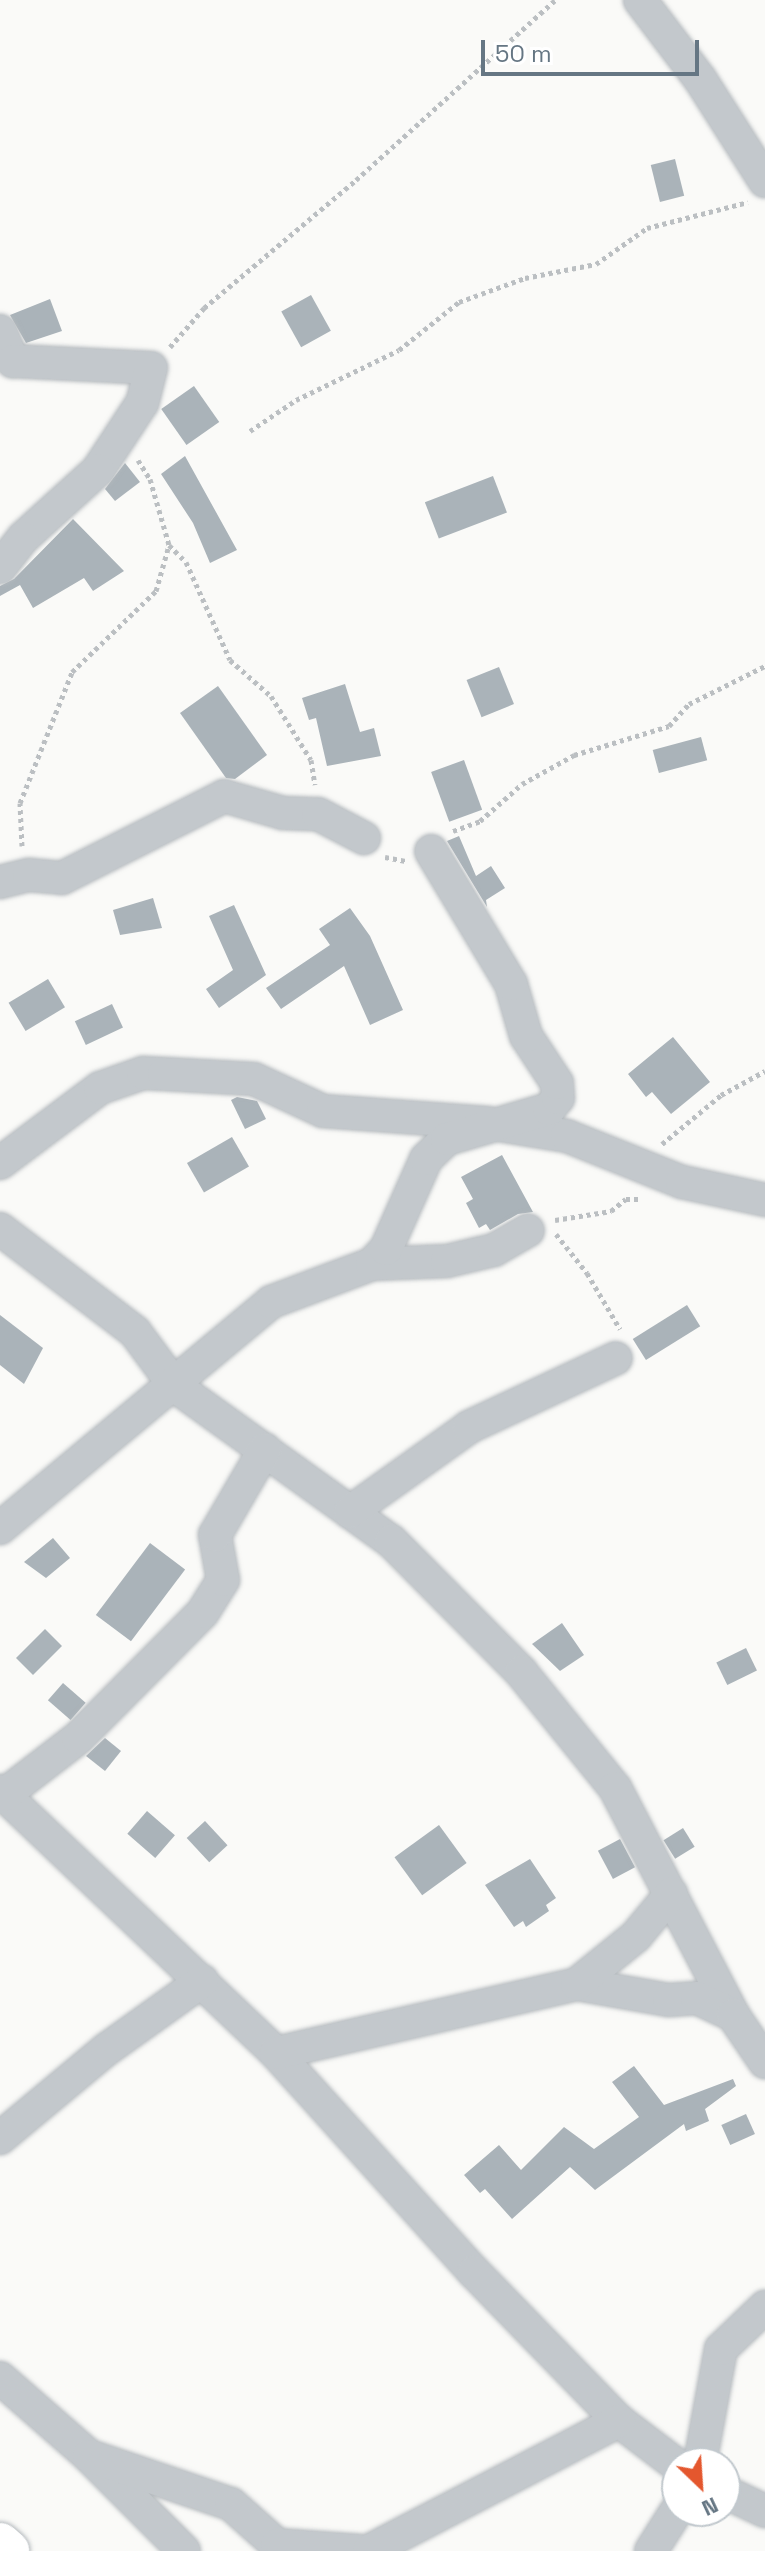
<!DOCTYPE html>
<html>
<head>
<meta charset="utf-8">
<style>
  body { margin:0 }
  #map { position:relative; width:765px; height:2551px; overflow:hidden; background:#fafaf8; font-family:"Space Grotesk",sans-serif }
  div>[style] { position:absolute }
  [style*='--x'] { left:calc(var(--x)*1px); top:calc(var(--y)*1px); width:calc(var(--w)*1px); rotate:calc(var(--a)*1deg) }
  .building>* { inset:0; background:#aab3b9; transform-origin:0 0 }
  .path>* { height:5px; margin-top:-2.5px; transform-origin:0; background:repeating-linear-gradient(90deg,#bbbfc2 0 4px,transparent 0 8px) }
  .roads { filter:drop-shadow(0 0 2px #b5babe) drop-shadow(0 0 2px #b5babe) }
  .minor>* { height:32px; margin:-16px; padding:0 16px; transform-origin:16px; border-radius:16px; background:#c3c8cc }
  .major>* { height:42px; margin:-21px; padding:0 21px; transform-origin:21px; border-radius:21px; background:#fff }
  span { translate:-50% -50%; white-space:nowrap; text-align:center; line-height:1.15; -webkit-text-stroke:8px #fff; paint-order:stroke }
  .north { position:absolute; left:661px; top:2447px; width:80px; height:80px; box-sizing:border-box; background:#fff; border:2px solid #c1c8cd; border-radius:50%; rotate:155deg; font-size:22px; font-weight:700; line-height:32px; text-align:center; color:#657683 }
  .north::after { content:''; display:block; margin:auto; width:28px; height:36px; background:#e4572e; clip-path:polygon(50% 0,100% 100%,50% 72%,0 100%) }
  .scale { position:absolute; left:481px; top:40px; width:218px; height:36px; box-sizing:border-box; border:4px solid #657683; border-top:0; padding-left:10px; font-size:24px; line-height:28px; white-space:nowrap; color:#657683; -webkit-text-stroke:6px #fff; paint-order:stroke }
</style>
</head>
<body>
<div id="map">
  <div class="building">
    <div style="left:675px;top:159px;width:38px;height:25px;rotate:76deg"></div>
    <div style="left:311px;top:295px;width:41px;height:34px;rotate:61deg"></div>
    <div style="clip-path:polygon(50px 299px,62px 331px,26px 343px,10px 315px)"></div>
    <div style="left:194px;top:386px;width:44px;height:40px;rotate:55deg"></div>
    <div style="clip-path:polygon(185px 456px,237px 550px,210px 563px,193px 523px,161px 474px)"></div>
    <div style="clip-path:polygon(125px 463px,140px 482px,115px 501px,105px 489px)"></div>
    <div style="left:493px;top:476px;width:39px;height:73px;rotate:69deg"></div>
    <div style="clip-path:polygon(73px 519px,124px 571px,93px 591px,84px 578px,33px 608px,20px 585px,0 596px,0 586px,14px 579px)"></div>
    <div style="left:499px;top:667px;width:40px;height:35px;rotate:68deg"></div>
    <div style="clip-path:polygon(345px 684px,360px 732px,374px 728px,381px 756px,327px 766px,316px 718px,309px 720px,302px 698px)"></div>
    <div style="clip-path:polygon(218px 686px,267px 755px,235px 779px,226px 778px,180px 713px)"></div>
    <div style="left:701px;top:737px;width:24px;height:50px;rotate:75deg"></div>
    <div style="left:464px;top:760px;width:53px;height:35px;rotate:70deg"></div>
    <div style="clip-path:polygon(459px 836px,476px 876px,491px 866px,505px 888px,486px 900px,487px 907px,447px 841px)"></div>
    <div style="clip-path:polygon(153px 898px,162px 928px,120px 935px,113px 910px)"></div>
    <div style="clip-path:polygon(234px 905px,266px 975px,219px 1008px,206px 989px,233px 970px,209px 916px)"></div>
    <div style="clip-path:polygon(350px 908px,370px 936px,403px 1010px,370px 1025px,344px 966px,281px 1009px,266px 988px,330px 945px,319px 929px)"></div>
    <div style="left:48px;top:979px;width:33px;height:46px;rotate:59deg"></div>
    <div style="left:112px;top:1004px;width:26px;height:41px;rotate:65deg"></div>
    <div style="clip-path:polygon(673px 1037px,710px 1082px,671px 1114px,652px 1092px,646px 1097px,628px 1074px)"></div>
    <div style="clip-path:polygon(237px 1097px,257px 1101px,266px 1119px,245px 1129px,231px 1100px)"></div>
    <div style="left:232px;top:1137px;width:34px;height:52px;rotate:60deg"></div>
    <div style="clip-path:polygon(502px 1155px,533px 1212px,518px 1214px,490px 1230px,486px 1224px,479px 1228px,466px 1203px,473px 1199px,461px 1177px)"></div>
    <div style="left:687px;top:1305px;width:25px;height:64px;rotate:58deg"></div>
    <div style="clip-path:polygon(0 1315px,43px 1348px,24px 1384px,0 1365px)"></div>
    <div style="clip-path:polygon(53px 1538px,70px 1558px,46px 1578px,24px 1562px)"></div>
    <div style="left:150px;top:1543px;width:44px;height:90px;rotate:37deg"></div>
    <div style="clip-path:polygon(562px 1623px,584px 1655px,560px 1671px,532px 1644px)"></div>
    <div style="left:45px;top:1629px;width:24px;height:41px;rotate:45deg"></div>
    <div style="left:746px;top:1648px;width:25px;height:33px;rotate:64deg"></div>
    <div style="left:63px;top:1683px;width:30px;height:23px;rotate:41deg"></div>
    <div style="clip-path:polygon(105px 1738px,121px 1751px,105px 1771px,86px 1756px)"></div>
    <div style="left:147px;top:1811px;width:37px;height:30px;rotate:41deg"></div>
    <div style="left:205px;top:1821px;width:33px;height:25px;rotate:47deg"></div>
    <div style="left:439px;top:1825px;width:47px;height:55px;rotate:54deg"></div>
    <div style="left:683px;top:1828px;width:22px;height:23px;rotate:58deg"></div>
    <div style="left:620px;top:1839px;width:32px;height:25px;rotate:62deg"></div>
    <div style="clip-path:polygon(530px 1859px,556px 1898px,546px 1905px,549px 1911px,526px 1927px,523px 1921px,514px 1927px,485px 1885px)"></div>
    <div style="clip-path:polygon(634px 2066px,664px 2105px,733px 2079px,736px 2086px,705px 2109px,709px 2121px,686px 2131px,684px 2124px,595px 2190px,570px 2167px,512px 2219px,485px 2189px,480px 2193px,464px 2175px,499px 2145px,521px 2170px,564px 2127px,594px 2149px,639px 2117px,612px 2082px)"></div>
    <div style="left:746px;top:2114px;width:22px;height:27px;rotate:66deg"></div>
  </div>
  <div class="path">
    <div style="--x:170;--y:347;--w:52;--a:-48.9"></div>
    <div style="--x:204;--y:308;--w:199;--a:-40.1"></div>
    <div style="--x:356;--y:180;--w:268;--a:-42.1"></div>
    <div style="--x:250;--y:431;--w:55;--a:-34"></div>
    <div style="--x:296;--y:400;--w:114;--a:-25.9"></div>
    <div style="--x:399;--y:350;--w:77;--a:-38.7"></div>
    <div style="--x:459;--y:302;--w:70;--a:-20"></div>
    <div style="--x:525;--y:278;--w:72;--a:-11.2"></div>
    <div style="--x:596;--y:264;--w:62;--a:-35.2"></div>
    <div style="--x:647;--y:228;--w:104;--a:-14.4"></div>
    <div style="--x:138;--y:460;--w:22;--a:58"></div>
    <div style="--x:150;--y:479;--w:69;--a:73.9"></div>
    <div style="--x:169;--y:545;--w:24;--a:45"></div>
    <div style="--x:186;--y:562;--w:107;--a:65.8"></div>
    <div style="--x:230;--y:660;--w:55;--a:41.3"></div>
    <div style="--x:271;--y:696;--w:75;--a:58"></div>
    <div style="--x:311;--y:760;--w:25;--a:81"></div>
    <div style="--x:453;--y:831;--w:29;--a:-20"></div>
    <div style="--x:480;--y:821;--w:56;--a:-41.4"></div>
    <div style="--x:522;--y:784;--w:60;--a:-29.1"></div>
    <div style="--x:574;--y:755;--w:99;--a:-17"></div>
    <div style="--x:669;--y:726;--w:30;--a:-48"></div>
    <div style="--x:689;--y:704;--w:85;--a:-26.6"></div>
    <div style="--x:22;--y:846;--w:43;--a:-92.7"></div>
    <div style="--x:20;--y:803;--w:141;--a:-68.3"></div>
    <div style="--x:72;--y:672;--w:117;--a:-44"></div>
    <div style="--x:156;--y:591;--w:48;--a:-74.2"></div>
    <div style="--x:385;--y:857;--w:21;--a:11"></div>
    <div style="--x:662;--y:1144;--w:77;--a:-39.7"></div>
    <div style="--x:721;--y:1095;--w:50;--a:-28.6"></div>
    <div style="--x:555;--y:1220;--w:57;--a:-9.1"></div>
    <div style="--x:611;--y:1211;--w:19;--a:-39"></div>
    <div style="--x:626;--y:1199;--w:14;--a:0"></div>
    <div style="--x:556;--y:1234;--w:50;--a:51.5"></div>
    <div style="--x:587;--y:1273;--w:65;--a:59.5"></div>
  </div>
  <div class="roads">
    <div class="minor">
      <div style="--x:640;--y:0;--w:99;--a:52.8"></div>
      <div style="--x:700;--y:79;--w:121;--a:57.5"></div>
      <div style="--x:0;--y:331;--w:33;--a:67"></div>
      <div style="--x:13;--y:361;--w:138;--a:2.9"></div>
      <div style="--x:151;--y:368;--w:36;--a:104"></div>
      <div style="--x:142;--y:403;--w:80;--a:123.3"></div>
      <div style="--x:98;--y:470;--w:101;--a:137.8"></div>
      <div style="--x:23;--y:538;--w:37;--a:128"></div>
      <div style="--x:0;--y:882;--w:30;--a:-14"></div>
      <div style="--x:29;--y:875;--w:33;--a:5"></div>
      <div style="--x:62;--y:878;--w:182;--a:-26.8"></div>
      <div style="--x:224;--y:796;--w:61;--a:16.1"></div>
      <div style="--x:283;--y:813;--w:35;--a:2"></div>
      <div style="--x:318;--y:814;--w:52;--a:27.6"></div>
      <div style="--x:0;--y:1163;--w:125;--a:-36.9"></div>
      <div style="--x:100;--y:1088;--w:46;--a:-19.2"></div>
      <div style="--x:143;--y:1073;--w:21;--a:3"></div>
      <div style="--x:164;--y:1074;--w:90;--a:3.2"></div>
      <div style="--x:254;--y:1079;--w:76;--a:24.9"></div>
      <div style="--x:323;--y:1111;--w:164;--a:4.2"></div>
      <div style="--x:487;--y:1123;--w:81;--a:9.2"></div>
      <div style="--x:567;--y:1136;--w:124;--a:21.8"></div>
      <div style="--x:682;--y:1182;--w:85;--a:12.2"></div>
      <div style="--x:0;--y:1229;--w:170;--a:37.3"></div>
      <div style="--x:135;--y:1332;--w:67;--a:53.5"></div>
      <div style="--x:175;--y:1386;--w:266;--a:35.7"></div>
      <div style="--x:391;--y:1541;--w:185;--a:45.2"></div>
      <div style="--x:521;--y:1672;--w:149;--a:51"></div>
      <div style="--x:615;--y:1788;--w:256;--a:62.5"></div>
      <div style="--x:372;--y:1264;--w:75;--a:-2.3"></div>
      <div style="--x:447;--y:1261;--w:48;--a:-13.2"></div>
      <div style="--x:494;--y:1250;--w:39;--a:-30"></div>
      <div style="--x:350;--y:1512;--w:146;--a:-35.5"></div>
      <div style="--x:469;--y:1427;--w:162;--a:-25.1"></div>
      <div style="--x:0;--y:1528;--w:353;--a:-39.8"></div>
      <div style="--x:271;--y:1302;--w:108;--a:-20.6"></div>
      <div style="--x:372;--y:1264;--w:21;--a:-47"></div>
      <div style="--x:386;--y:1249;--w:98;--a:-66"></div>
      <div style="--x:426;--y:1159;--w:29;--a:-44"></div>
      <div style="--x:447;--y:1139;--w:106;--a:-16.4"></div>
      <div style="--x:549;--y:1109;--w:14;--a:-51"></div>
      <div style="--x:558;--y:1098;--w:15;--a:-94"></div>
      <div style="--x:557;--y:1083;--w:56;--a:-123.4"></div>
      <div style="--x:526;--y:1036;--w:54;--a:-106.1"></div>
      <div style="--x:511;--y:984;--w:155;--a:-121"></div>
      <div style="--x:0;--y:1791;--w:381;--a:43.5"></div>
      <div style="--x:276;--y:2053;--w:295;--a:47.9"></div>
      <div style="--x:474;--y:2272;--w:208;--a:45.8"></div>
      <div style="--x:619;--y:2421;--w:73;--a:37.2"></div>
      <div style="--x:4;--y:1795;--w:93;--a:-37.6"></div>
      <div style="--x:78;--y:1738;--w:177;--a:-45.2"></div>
      <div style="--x:203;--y:1612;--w:38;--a:-58"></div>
      <div style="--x:223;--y:1580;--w:46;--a:-100.1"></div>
      <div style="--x:215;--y:1535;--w:99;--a:-59.8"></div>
      <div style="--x:577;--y:1984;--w:93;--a:9.9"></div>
      <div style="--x:669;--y:2000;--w:28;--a:-4"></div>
      <div style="--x:697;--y:1998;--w:40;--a:25"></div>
      <div style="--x:733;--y:2015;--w:57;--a:55.8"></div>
      <div style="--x:276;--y:2053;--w:309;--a:-12.9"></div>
      <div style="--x:577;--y:1984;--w:76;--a:-39.1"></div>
      <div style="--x:636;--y:1936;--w:55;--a:-50.2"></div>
      <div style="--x:0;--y:2138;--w:139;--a:-39.8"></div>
      <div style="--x:107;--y:2049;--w:117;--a:-35.6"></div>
      <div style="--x:0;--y:2378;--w:118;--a:41.2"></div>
      <div style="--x:89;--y:2456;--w:134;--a:45"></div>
      <div style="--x:89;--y:2456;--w:150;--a:18.7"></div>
      <div style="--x:231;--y:2504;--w:62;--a:41.7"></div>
      <div style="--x:277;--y:2545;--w:83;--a:4.1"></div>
      <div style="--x:700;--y:2463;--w:116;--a:-79.6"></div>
      <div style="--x:721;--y:2349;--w:61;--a:-43.7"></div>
      <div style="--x:725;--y:2492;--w:44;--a:25.4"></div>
      <div style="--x:369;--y:2551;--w:282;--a:-27.5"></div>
      <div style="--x:651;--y:2551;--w:49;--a:-57.6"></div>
    </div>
    <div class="major">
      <div style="--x:0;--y:2544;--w:11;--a:41"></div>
    </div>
  </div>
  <div class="north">N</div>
  <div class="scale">50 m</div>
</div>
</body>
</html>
